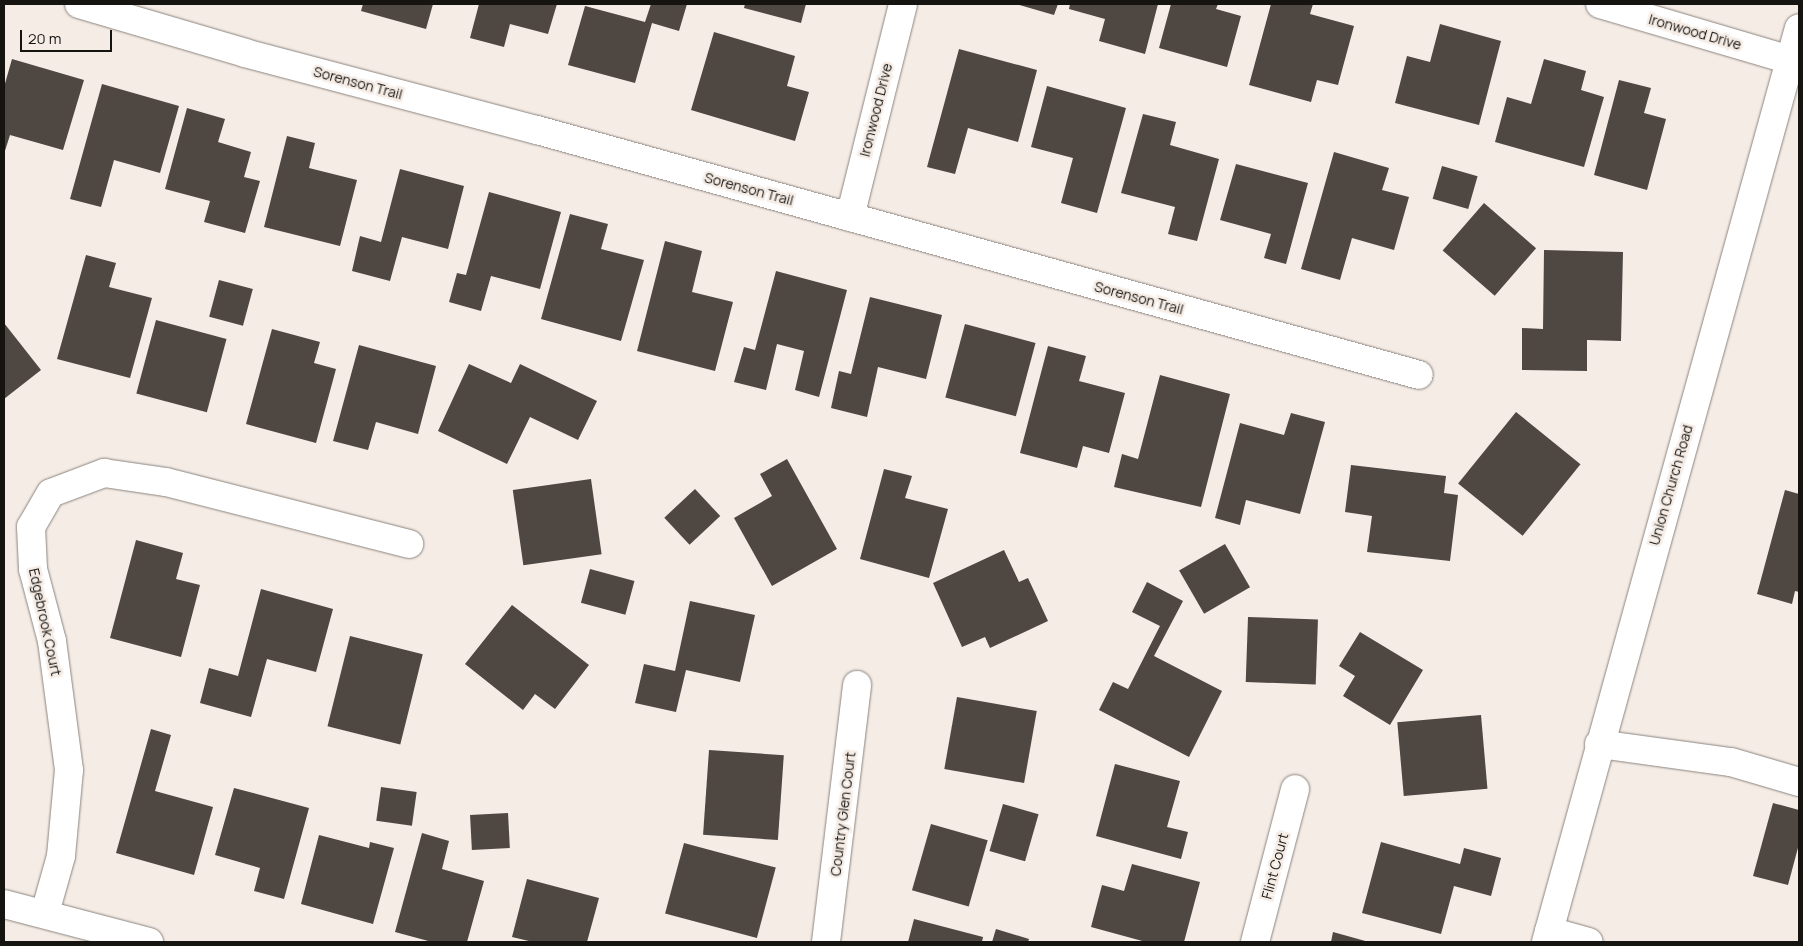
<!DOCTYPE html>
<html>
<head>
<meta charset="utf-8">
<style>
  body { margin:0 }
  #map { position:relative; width:1803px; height:946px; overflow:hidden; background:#f5ece6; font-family:Manrope,sans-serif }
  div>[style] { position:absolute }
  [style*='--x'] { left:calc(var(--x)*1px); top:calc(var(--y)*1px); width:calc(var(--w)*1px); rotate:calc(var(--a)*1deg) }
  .building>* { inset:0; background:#4e4742; transform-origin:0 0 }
  .roads { filter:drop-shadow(0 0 1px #8b847e) drop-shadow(0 0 1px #8b847e) }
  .minor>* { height:28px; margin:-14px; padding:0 14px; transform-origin:14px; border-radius:14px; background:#fff }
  span { translate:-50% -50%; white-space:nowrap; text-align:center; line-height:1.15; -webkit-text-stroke:5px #f5ece6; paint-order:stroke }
  .street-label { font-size:14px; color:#161411 }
  .frame { position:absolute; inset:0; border:5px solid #161411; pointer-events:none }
  .scale { position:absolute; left:20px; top:30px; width:92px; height:22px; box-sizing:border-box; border:2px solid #161411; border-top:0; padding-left:6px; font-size:15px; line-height:18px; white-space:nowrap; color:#161411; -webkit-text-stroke:4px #f5ece6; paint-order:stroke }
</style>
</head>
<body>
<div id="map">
  <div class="building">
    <div style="clip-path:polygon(363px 4px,433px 4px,426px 29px,361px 11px)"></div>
    <div style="clip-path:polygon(479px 4px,557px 4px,548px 34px,510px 24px,504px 47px,470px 38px)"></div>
    <div style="clip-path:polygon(651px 4px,687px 4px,679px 31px,652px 23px,635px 83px,568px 65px,585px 6px,645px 22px)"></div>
    <div style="clip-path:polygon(745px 4px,806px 4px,801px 23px,744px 8px)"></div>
    <div style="clip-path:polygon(1016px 4px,1058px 4px,1054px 15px)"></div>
    <div style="clip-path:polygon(1070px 4px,1158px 4px,1145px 54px,1099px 41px,1105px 19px,1069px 9px)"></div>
    <div style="clip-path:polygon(1171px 4px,1218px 4px,1216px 9px,1241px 16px,1227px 67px,1159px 48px)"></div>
    <div style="clip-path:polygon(1271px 4px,1313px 4px,1310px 14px,1354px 26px,1338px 85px,1317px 80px,1311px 102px,1249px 85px)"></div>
    <div style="clip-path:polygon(1440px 24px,1501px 41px,1479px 125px,1395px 103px,1407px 56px,1430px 62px)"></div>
    <div style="clip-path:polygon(714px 32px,795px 56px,787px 86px,809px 92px,795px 141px,691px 110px)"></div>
    <div style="clip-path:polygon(959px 49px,1037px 70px,1018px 142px,968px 128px,955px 174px,927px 167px)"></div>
    <div style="clip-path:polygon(12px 59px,84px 80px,63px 150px,10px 135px,4px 154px,4px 87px)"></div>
    <div style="clip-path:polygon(1544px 59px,1586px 71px,1581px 90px,1604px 97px,1584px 167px,1495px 142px,1507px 97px,1531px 104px)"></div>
    <div style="clip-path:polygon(1619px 80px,1651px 88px,1644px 113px,1666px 119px,1647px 190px,1594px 175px)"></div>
    <div style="clip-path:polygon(102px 84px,179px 106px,160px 173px,114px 160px,101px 207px,70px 199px)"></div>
    <div style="clip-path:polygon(1047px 86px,1126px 108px,1097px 213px,1061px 203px,1073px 158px,1031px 147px)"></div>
    <div style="clip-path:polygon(187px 108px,225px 119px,218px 142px,251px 152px,244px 177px,260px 181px,245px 233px,204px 222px,210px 201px,165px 189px)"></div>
    <div style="clip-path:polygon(1143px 114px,1176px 122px,1170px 145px,1219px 159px,1197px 241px,1168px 234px,1175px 207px,1121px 193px)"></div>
    <div style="clip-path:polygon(287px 136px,315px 143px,309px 168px,357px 180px,340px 246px,264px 227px)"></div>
    <div style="clip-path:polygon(1334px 152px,1389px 168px,1382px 190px,1409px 197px,1394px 250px,1352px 238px,1340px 280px,1301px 269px)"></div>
    <div style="clip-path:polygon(1236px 164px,1308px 183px,1286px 264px,1264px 258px,1271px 234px,1220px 220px)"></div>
    <div style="left:1442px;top:166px;width:37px;height:34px;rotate:16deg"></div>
    <div style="clip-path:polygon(400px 169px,464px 186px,448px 249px,402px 237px,390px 281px,352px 271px,360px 236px,381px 242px)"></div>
    <div style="clip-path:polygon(489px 192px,561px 212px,540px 289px,491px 276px,481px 311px,449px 302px,457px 273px,466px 275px)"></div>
    <div style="left:1484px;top:203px;width:69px;height:63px;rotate:41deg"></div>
    <div style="clip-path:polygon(570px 214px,608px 224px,601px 249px,644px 260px,621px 341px,541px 319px)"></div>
    <div style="clip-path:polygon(665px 241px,702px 251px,692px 292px,733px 302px,715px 371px,637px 351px)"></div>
    <div style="clip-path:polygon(1544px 250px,1623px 252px,1621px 341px,1587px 340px,1587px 371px,1522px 370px,1522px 328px,1543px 329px)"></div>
    <div style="clip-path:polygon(86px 255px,116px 263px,109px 287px,152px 298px,130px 378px,57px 359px)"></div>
    <div style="clip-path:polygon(776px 271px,847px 290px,819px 397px,795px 390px,804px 351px,777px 344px,766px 390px,734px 382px,744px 347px,755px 350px)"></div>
    <div style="left:219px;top:280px;width:35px;height:38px;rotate:15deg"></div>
    <div style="clip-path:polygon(870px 297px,942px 315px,926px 379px,878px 367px,867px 417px,831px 408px,839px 371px,851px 374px)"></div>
    <div style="left:156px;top:320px;width:73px;height:76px;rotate:15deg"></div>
    <div style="clip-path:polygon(4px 323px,41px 370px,4px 399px)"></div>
    <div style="left:965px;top:324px;width:73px;height:76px;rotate:15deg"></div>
    <div style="clip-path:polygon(272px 329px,320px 342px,314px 363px,336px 369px,316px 443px,246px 424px)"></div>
    <div style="clip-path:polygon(359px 345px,436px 366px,418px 434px,376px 422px,368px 450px,333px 441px)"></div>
    <div style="clip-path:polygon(1048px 346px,1086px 356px,1079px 381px,1125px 393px,1109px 453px,1083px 446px,1077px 468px,1020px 453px)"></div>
    <div style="clip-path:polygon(469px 364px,511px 383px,520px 364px,597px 401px,578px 440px,530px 417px,507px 464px,438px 431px)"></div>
    <div style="clip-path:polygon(1160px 375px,1230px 394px,1201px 507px,1114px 487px,1122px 454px,1138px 459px)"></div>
    <div style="left:1516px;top:412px;width:83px;height:92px;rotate:39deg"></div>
    <div style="clip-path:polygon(1291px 413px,1325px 422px,1300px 514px,1246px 500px,1240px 525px,1215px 518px,1240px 423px,1284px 435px)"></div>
    <div style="clip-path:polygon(787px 459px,837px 549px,772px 586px,734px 518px,772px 496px,760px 474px)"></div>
    <div style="clip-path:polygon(1351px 465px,1446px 476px,1444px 493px,1458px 495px,1450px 561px,1367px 552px,1372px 516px,1345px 512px)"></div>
    <div style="clip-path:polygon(884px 469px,912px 476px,905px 498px,948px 509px,929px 578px,860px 559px)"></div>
    <div style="left:591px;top:479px;width:76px;height:79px;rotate:82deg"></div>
    <div style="left:695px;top:489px;width:37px;height:42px;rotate:47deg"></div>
    <div style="clip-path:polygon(1785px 490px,1799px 494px,1799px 592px,1795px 591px,1792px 604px,1757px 594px)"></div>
    <div style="clip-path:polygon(136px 540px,183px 553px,176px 579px,200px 585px,181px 657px,110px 638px)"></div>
    <div style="left:1225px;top:544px;width:50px;height:53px;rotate:60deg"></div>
    <div style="clip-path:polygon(1004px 550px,1019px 582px,1028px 578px,1048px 621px,990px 648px,985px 637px,962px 647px,933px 583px)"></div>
    <div style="left:590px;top:569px;width:46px;height:35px;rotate:15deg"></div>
    <div style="clip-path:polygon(1147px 582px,1183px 601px,1154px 656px,1222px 691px,1189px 757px,1099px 710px,1113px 682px,1128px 689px,1160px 626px,1132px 612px)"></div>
    <div style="clip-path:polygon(261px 589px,333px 609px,316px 672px,267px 659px,251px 717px,200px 703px,209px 668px,238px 676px)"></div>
    <div style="clip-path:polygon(690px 601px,755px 615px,740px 682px,686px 670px,676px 712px,635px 703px,644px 664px,675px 671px)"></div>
    <div style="clip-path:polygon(512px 605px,589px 665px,555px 709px,535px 694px,523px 710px,465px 664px)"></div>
    <div style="left:1248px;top:617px;width:70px;height:65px;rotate:2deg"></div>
    <div style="clip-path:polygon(1360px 632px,1423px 670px,1390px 725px,1343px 696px,1355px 676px,1339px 666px)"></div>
    <div style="left:350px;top:636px;width:75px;height:93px;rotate:14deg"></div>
    <div style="left:957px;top:697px;width:81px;height:73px;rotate:10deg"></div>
    <div style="left:1481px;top:715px;width:74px;height:84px;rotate:85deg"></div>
    <div style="clip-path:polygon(151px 729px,171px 735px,155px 791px,213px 807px,194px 875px,116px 853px)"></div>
    <div style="left:709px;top:750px;width:75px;height:85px;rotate:4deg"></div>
    <div style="clip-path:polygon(1115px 764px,1180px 781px,1167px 827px,1188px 832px,1181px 859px,1096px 836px)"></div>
    <div style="left:381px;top:787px;width:36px;height:34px;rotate:8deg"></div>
    <div style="clip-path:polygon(234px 788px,309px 808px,284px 899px,254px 891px,260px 868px,215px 855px)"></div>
    <div style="clip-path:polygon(1773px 803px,1799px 810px,1799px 844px,1788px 885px,1753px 876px)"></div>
    <div style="left:1003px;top:804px;width:37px;height:49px;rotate:16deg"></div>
    <div style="left:508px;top:813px;width:35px;height:38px;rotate:87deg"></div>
    <div style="left:931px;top:824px;width:59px;height:69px;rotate:16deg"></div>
    <div style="clip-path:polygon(422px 833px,449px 841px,442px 869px,484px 881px,467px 942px,432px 942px,395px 932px)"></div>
    <div style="clip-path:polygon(319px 835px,369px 848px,370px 842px,394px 848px,373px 924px,301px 904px)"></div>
    <div style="clip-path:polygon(1381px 842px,1460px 864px,1464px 848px,1501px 858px,1491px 896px,1454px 886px,1441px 934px,1362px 913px)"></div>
    <div style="left:684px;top:843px;width:95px;height:73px;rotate:15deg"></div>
    <div style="clip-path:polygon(1132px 864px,1200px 882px,1184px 942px,1146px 942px,1091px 927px,1102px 885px,1124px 891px)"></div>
    <div style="clip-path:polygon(527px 879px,599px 898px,587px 942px,533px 942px,512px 937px)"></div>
    <div style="clip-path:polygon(914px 919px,983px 937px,982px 942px,908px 942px)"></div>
    <div style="clip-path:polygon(996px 929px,1029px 939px,1028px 942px,992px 942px)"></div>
    <div style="clip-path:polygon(1333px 932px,1369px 942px,1331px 942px)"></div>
  </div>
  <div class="roads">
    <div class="minor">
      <div style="--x:79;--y:4;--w:173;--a:16.4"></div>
      <div style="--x:245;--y:53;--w:302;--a:14.8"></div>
      <div style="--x:537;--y:130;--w:915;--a:15.52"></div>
      <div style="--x:1600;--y:4;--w:198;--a:16.4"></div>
      <div style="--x:850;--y:217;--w:219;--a:-76"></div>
      <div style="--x:1599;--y:744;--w:133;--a:7.8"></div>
      <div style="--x:1731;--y:762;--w:71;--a:16.4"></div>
      <div style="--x:4;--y:904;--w:150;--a:14.7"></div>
      <div style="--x:45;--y:913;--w:59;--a:-74.3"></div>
      <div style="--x:61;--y:856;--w:86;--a:-84.7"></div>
      <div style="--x:69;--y:770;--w:130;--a:-97.5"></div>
      <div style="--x:52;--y:641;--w:74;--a:-104.8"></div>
      <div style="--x:33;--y:569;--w:42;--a:-92.7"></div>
      <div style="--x:31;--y:527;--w:39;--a:-60"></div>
      <div style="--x:51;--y:493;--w:57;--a:-20.7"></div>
      <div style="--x:104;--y:473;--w:63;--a:8.3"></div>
      <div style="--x:166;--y:482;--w:251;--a:14.3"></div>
      <div style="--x:1549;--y:931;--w:41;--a:15.4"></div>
      <div style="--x:826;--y:942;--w:259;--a:-83.1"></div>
      <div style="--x:1255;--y:942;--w:158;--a:-75.3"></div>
      <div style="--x:1546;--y:942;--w:948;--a:-74.53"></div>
    </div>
  </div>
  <div class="street-label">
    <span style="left:1695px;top:32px;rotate:16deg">Ironwood Drive</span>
    <span style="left:358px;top:83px;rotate:15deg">Sorenson Trail</span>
    <span style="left:876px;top:110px;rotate:-76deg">Ironwood Drive</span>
    <span style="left:749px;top:189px;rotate:15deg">Sorenson Trail</span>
    <span style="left:1139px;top:298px;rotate:15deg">Sorenson Trail</span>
    <span style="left:1671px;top:485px;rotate:-74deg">Union Church Road</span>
    <span style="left:45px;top:622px;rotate:78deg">Edgebrook Court</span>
    <span style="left:843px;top:814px;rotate:-83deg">Country Glen Court</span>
    <span style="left:1275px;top:866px;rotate:-75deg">Flint Court</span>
  </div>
  <div class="frame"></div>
  <div class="scale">20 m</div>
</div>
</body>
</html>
